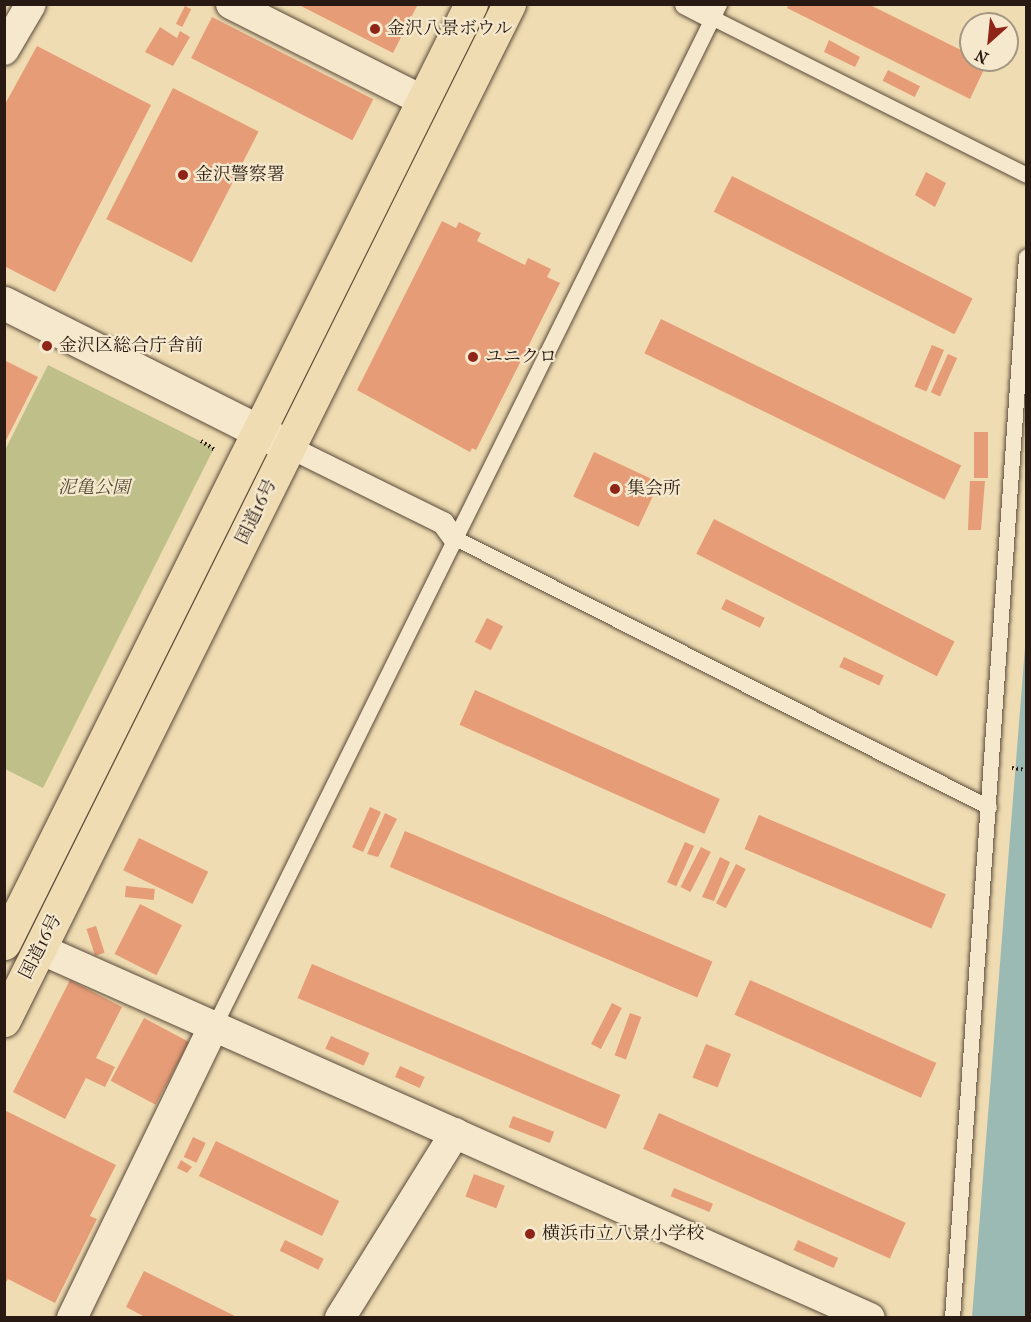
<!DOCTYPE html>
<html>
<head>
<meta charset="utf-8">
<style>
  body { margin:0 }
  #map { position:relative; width:1031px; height:1322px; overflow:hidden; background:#efdcb2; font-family:"IM FELL French Canon","Noto Serif JP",serif }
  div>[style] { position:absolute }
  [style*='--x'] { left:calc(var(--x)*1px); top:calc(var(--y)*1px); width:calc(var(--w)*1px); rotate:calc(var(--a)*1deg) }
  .green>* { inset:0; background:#bebf89 }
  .water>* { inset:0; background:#9bbab3 }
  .building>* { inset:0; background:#e69c77; transform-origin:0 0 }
  .path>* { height:4px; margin-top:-2px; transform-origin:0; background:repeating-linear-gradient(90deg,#281a12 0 1.5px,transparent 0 4.5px) }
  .roads { filter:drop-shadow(0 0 2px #5a4a3a) drop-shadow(0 0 2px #5a4a3a) }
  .service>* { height:15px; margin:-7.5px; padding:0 7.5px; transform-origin:7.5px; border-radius:7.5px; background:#f5e8cd }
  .pedestrian>* { height:22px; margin:-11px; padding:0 11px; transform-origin:11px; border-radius:11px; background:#f5e8cd }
  .minor>* { height:30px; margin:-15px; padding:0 15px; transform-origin:15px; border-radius:15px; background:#f5e8cd }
  .tertiary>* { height:33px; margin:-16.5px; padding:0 16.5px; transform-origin:16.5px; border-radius:16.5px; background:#f5e8cd }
  .trunk>* { height:33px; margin:-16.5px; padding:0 16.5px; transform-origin:16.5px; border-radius:16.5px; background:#efdcb2 }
  .dots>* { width:16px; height:16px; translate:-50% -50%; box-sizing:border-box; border:3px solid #f5e8cd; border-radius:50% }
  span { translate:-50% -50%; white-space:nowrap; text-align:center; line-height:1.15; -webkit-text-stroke:4.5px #f5e8cd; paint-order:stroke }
  .poi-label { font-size:18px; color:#281a12 }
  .left { translate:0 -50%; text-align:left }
  .park-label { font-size:18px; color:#554c36; font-style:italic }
  .street-label { font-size:18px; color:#281a12 }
  .frame { position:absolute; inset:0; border:6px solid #281a12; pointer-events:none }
  .north { position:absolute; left:959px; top:12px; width:60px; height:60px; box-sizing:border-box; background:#f5e8cd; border:2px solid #a39682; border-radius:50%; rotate:207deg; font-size:16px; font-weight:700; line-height:24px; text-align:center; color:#281a12 }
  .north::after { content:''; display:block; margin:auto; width:21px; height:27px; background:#8f2418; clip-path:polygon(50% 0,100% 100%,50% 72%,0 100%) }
</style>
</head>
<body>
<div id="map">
  <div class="green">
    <div style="clip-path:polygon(48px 365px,214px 448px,43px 788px,5px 769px,4px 452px)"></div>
  </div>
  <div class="water">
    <div style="clip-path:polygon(1026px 635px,1026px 1317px,972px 1317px)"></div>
  </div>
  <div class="building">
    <div style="clip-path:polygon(297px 4px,418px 4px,393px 53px)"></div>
    <div style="clip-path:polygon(789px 4px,868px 4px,971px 55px,971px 60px,987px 63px,970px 99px,787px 8px)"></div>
    <div style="left:185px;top:6px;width:7px;height:20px;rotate:27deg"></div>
    <div style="left:212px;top:17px;width:181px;height:46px;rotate:27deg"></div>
    <div style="clip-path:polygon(160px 27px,177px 38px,180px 31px,190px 37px,173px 66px,145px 52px)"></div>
    <div style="clip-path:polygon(829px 40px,860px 57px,855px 67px,824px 52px)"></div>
    <div style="clip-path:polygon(37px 46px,151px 105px,55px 292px,4px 266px,4px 106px)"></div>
    <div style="left:888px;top:70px;width:36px;height:12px;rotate:27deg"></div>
    <div style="left:173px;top:88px;width:96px;height:147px;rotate:27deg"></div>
    <div style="clip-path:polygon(926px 172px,946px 183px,935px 207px,915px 195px)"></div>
    <div style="left:732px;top:176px;width:270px;height:40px;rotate:27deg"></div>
    <div style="clip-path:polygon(442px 221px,456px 228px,459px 222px,481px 233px,477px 241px,525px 265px,528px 258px,551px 269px,547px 277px,560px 283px,476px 450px,472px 448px,470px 452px,357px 390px)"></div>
    <div style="left:661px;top:319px;width:334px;height:38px;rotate:26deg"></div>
    <div style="left:932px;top:345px;width:13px;height:45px;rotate:23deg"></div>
    <div style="left:948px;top:354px;width:10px;height:42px;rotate:24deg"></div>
    <div style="clip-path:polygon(4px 360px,38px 377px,4px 444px)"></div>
    <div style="left:974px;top:432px;width:14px;height:46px"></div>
    <div style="left:594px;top:452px;width:72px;height:49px;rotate:25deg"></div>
    <div style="clip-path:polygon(970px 481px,985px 481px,981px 530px,968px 530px)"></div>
    <div style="left:714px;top:519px;width:270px;height:39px;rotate:27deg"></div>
    <div style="left:726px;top:599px;width:43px;height:11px;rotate:26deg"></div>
    <div style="left:487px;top:618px;width:18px;height:27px;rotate:27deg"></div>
    <div style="left:844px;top:657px;width:44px;height:11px;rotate:25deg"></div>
    <div style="left:475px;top:690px;width:268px;height:38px;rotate:24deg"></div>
    <div style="left:370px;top:807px;width:12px;height:44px;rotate:24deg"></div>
    <div style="clip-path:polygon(385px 813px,397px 819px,378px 857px,367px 854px)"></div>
    <div style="left:759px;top:815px;width:203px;height:37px;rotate:23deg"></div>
    <div style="left:405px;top:831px;width:334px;height:39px;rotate:23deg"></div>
    <div style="left:139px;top:838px;width:77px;height:36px;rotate:26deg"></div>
    <div style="left:685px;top:842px;width:10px;height:44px;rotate:24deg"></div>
    <div style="left:701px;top:847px;width:11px;height:45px;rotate:27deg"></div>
    <div style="clip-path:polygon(720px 857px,730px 862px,714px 901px,702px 897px)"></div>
    <div style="left:736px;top:864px;width:11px;height:44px;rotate:27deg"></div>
    <div style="left:126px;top:886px;width:29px;height:11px;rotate:6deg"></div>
    <div style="left:140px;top:904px;width:47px;height:56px;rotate:27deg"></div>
    <div style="left:96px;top:926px;width:28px;height:10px;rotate:72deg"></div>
    <div style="left:312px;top:964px;width:335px;height:37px;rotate:23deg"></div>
    <div style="clip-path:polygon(70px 980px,122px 1007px,96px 1058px,115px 1067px,105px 1087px,86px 1078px,65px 1119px,13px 1092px)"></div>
    <div style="left:750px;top:980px;width:204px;height:38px;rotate:24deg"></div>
    <div style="left:612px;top:1003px;width:11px;height:46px;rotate:27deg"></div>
    <div style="left:630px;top:1013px;width:12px;height:45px;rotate:20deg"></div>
    <div style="left:144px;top:1018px;width:51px;height:71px;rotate:28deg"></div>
    <div style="left:331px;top:1036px;width:42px;height:14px;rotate:24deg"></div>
    <div style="left:706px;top:1044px;width:27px;height:36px;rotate:22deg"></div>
    <div style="left:400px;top:1066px;width:27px;height:12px;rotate:24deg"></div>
    <div style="clip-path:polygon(4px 1110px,116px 1165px,90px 1216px,97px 1219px,55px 1303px,8px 1279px,4px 1285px)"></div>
    <div style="left:659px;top:1113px;width:270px;height:39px;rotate:24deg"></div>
    <div style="left:513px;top:1116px;width:44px;height:12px;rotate:21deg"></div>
    <div style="left:193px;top:1137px;width:14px;height:22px;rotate:25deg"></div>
    <div style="left:216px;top:1141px;width:137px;height:39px;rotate:26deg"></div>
    <div style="clip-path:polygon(181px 1160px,192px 1167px,187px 1173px,177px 1168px)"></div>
    <div style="left:474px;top:1174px;width:33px;height:24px;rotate:21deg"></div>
    <div style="left:674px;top:1188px;width:42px;height:9px;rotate:22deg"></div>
    <div style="left:285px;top:1240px;width:43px;height:12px;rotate:26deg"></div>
    <div style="left:798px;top:1240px;width:44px;height:11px;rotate:24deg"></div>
    <div style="clip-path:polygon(144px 1271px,239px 1318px,147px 1318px,126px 1307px)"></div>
  </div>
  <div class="path">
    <div style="--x:201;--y:441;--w:17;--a:33"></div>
    <div style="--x:1012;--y:768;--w:14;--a:8"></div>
  </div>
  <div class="roads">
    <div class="service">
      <div style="--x:713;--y:18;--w:350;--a:26.6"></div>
      <div style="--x:453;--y:537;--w:600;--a:26.74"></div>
      <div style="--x:214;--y:1026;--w:1140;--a:-63.7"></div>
      <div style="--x:952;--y:1318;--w:1064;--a:-86.01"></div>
    </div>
    <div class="pedestrian">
      <div style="--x:686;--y:4;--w:30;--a:27"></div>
      <div style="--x:289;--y:447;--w:172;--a:26.3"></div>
      <div style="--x:443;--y:523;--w:17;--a:54"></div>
    </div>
    <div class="minor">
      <div style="--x:231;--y:4;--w:216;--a:26.7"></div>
      <div style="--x:4;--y:50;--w:53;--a:-59.6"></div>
      <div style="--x:40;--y:949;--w:908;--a:23.97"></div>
      <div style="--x:72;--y:1318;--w:325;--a:-64.1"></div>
      <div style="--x:340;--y:1318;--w:218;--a:-58.1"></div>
    </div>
    <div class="tertiary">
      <div style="--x:4;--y:303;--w:313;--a:26.7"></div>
    </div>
    <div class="trunk">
      <div style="--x:4;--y:943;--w:1049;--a:-63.56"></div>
      <div style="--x:4;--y:1020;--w:1135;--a:-63.57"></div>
    </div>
  </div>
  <div class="dots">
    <div style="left:375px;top:29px;background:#8f2418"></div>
    <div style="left:183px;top:175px;background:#8f2418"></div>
    <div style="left:47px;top:346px;background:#8f2418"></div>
    <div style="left:473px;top:357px;background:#8f2418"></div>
    <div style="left:615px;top:489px;background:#8f2418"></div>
    <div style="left:530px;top:1234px;background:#8f2418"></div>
  </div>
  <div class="poi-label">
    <span class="left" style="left:387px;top:29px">金沢八景ボウル</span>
    <span class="left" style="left:195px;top:175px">金沢警察署</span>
    <span class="left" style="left:59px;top:346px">金沢区総合庁舎前</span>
    <span class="left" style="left:485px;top:357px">ユニクロ</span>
    <span class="left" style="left:627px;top:489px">集会所</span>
    <span class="left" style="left:542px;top:1234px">横浜市立八景小学校</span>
  </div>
  <div class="park-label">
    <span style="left:94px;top:488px">泥亀公園</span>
  </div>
  <div class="street-label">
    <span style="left:257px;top:512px;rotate:-64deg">国道16号</span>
    <span style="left:41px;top:947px;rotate:-63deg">国道16号</span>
  </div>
  <div class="frame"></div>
  <div class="north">N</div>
</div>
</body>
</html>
